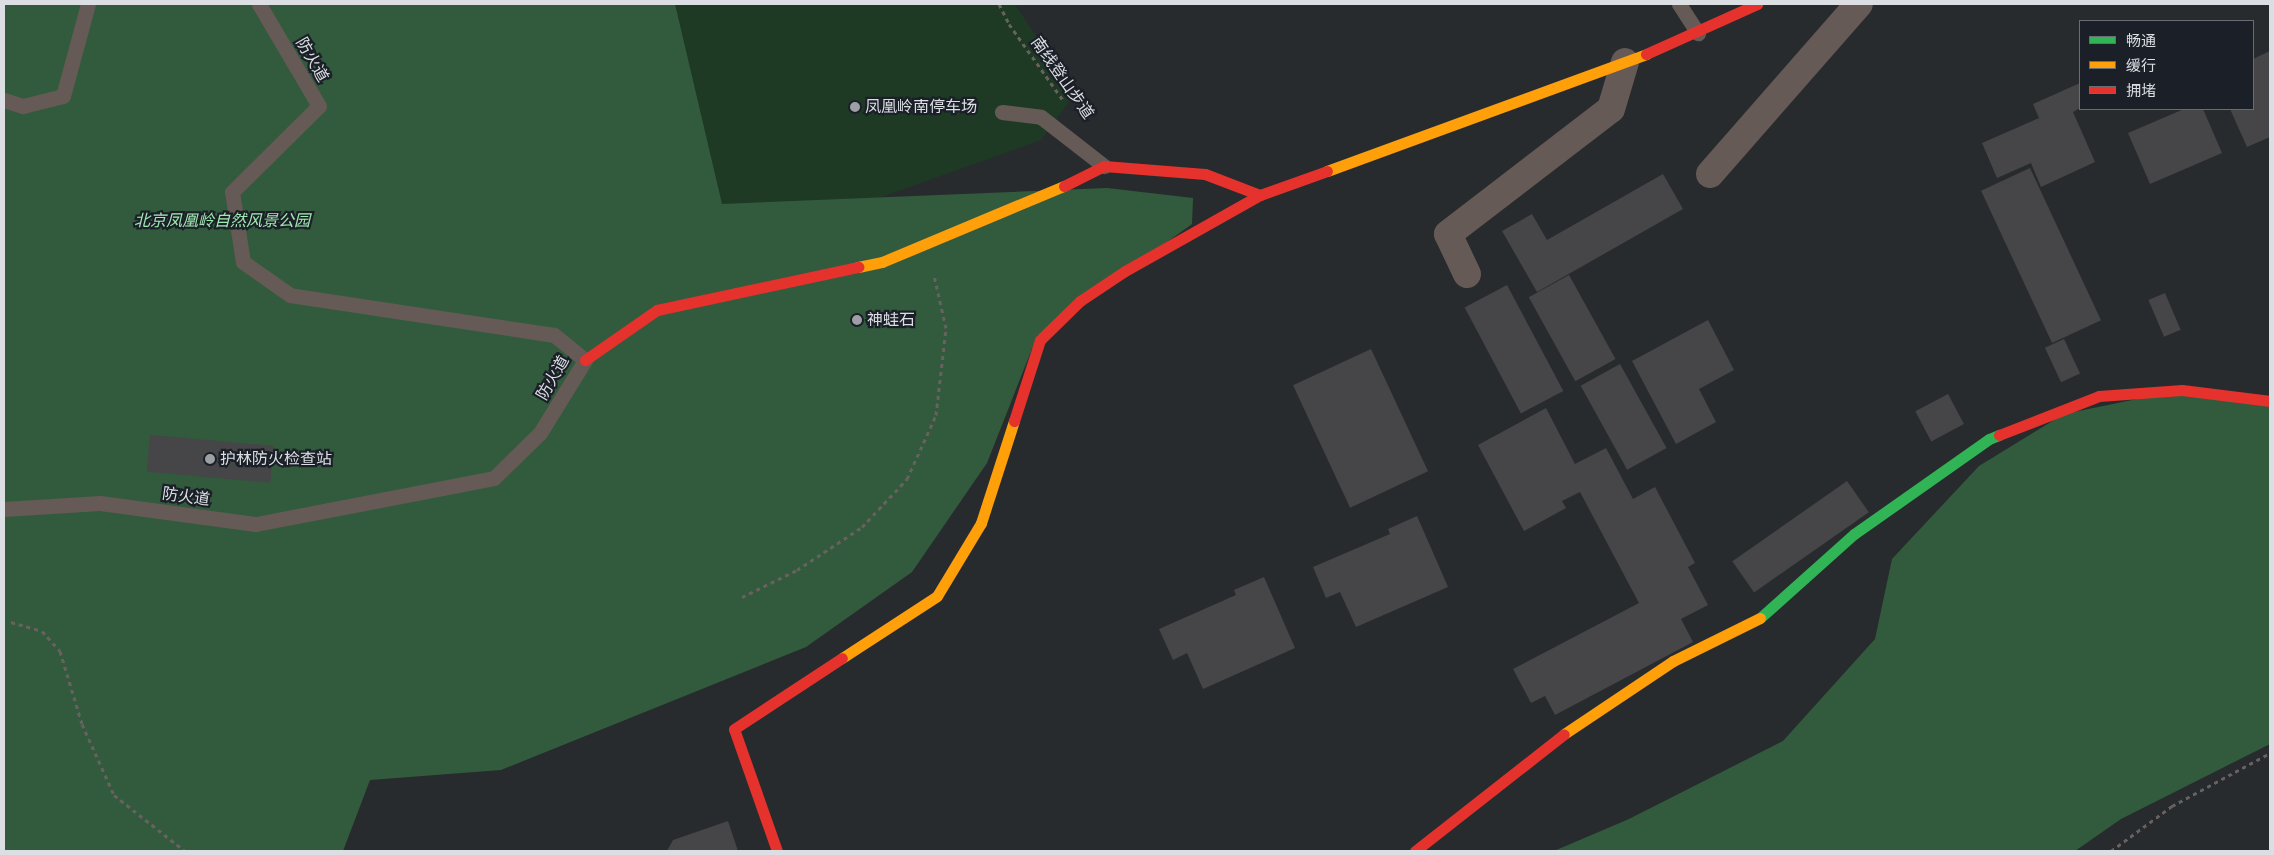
<!DOCTYPE html>
<html>
<head>
<meta charset="utf-8">
<style>
  body { margin:0 }
  #map { position:relative; width:2274px; height:855px; overflow:hidden; background:#282b2e; font-family:Bitter,"Noto Sans SC",serif }
  div>[style] { position:absolute }
  [style*='--x'] { left:calc(var(--x)*1px); top:calc(var(--y)*1px); width:calc(var(--w)*1px); rotate:calc(var(--a)*1deg) }
  .green>* { inset:0; background:#1e3a25 }
  .forest>* { inset:0; background:#325b3d }
  .building>* { inset:0; background:#464548; transform-origin:0 0 }
  .path>* { height:3px; margin-top:-1.5px; transform-origin:0; background:repeating-linear-gradient(90deg,#67615f 0 4px,transparent 0 8px) }
  .lane>* { height:15px; margin:-7.5px; padding:0 7.5px; transform-origin:7.5px; border-radius:7.5px; background:#655a56 }
  .street>* { height:28px; margin:-14px; padding:0 14px; transform-origin:14px; border-radius:14px; background:#655a56 }
  .fast>* { height:11px; margin:-5.5px; padding:0 5.5px; transform-origin:5.5px; border-radius:5.5px; background:#30b455 }
  .slow>* { height:11px; margin:-5.5px; padding:0 5.5px; transform-origin:5.5px; border-radius:5.5px; background:#ff9f0a }
  .jam>* { height:11px; margin:-5.5px; padding:0 5.5px; transform-origin:5.5px; border-radius:5.5px; background:#e5322d }
  .dots>* { width:14px; height:14px; translate:-50% -50%; box-sizing:border-box; border:2px solid #1b2028; border-radius:50% }
  span { translate:-50% -50%; white-space:nowrap; text-align:center; line-height:1.15; -webkit-text-stroke:4.5px #1b2028; paint-order:stroke }
  .street-label { font-size:16px; color:#dbdfe4 }
  .poi-label { font-size:16px; color:#dbdfe4 }
  .left { translate:0 -50%; text-align:left }
  .park-label { font-size:16px; color:#a0eaaf; font-style:italic }
  .frame { position:absolute; inset:0; border:5px solid #dbdfe4; pointer-events:none }
  .legend { position:absolute; left:2079px; top:20px; width:175px; height:90px; box-sizing:border-box; background:#1b2028; border:1px solid #686c73; margin:0; padding:6px 9px; list-style:none; font-size:15px; color:#dbdfe4 }
  .legend li { display:flex; align-items:center; gap:10px; height:25px }
  .legend b { width:25px; border:1px solid #686c73 }
</style>
</head>
<body>
<div id="map">
  <div class="green">
    <div style="clip-path:polygon(4px 4px,1015px 4px,1074px 95px,1041px 140px,708px 259px)"></div>
  </div>
  <div class="forest">
    <div style="clip-path:polygon(4px 4px,675px 4px,722px 204px,1107px 188px,1193px 198px,1192px 224px,1037px 336px,987px 463px,912px 572px,806px 647px,501px 770px,370px 780px,343px 851px,4px 851px)"></div>
    <div style="clip-path:polygon(2152px 396px,2270px 396px,2270px 744px,2121px 819px,2075px 851px,1554px 851px,1629px 819px,1783px 741px,1875px 639px,1892px 559px,1979px 466px,2064px 414px)"></div>
  </div>
  <div class="building">
    <div style="clip-path:polygon(2270px 51px,2270px 137px,2247px 147px,2230px 109px,2253px 109px,2253px 59px)"></div>
    <div style="clip-path:polygon(2080px 83px,2080px 108px,2073px 112px,2095px 162px,2041px 187px,2031px 163px,1997px 178px,1982px 143px,2039px 118px,2033px 104px)"></div>
    <div style="clip-path:polygon(2184px 109px,2203px 109px,2222px 153px,2150px 184px,2128px 133px)"></div>
    <div style="left:2030px;top:168px;width:168px;height:54px;rotate:65deg"></div>
    <div style="clip-path:polygon(1663px 174px,1683px 209px,1537px 292px,1502px 231px,1532px 214px,1547px 240px)"></div>
    <div style="left:1569px;top:275px;width:96px;height:46px;rotate:61deg"></div>
    <div style="left:1507px;top:285px;width:120px;height:48px;rotate:62deg"></div>
    <div style="left:2165px;top:293px;width:40px;height:18px;rotate:67deg"></div>
    <div style="clip-path:polygon(1708px 320px,1734px 370px,1699px 389px,1716px 422px,1676px 444px,1632px 361px)"></div>
    <div style="left:2064px;top:339px;width:38px;height:21px;rotate:65deg"></div>
    <div style="left:1371px;top:349px;width:135px;height:86px;rotate:65deg"></div>
    <div style="left:1620px;top:364px;width:96px;height:45px;rotate:61deg"></div>
    <div style="left:1948px;top:394px;width:34px;height:37px;rotate:62deg"></div>
    <div style="clip-path:polygon(1546px 408px,1575px 464px,1606px 448px,1633px 499px,1655px 487px,1695px 563px,1688px 567px,1708px 605px,1681px 619px,1693px 642px,1555px 715px,1545px 696px,1531px 703px,1513px 669px,1639px 603px,1580px 492px,1562px 501px,1566px 508px,1524px 531px,1478px 445px)"></div>
    <div style="left:150px;top:435px;width:124px;height:37px;rotate:5deg"></div>
    <div style="left:1847px;top:481px;width:38px;height:140px;rotate:55deg"></div>
    <div style="clip-path:polygon(1417px 516px,1448px 587px,1356px 627px,1340px 592px,1326px 598px,1313px 567px,1390px 534px,1388px 529px)"></div>
    <div style="clip-path:polygon(1264px 577px,1295px 648px,1203px 689px,1187px 653px,1173px 660px,1159px 629px,1236px 595px,1234px 590px)"></div>
    <div style="clip-path:polygon(728px 821px,738px 851px,667px 851px,673px 840px)"></div>
  </div>
  <div class="path">
    <div style="--x:999;--y:4;--w:22;--a:63"></div>
    <div style="--x:1009;--y:24;--w:93;--a:54.6"></div>
    <div style="--x:742;--y:597;--w:61;--a:-26.1"></div>
    <div style="--x:797;--y:570;--w:78;--a:-33.5"></div>
    <div style="--x:862;--y:527;--w:66;--a:-46.8"></div>
    <div style="--x:907;--y:479;--w:70;--a:-65.6"></div>
    <div style="--x:936;--y:415;--w:88;--a:-83.4"></div>
    <div style="--x:946;--y:328;--w:54;--a:-102.8"></div>
    <div style="--x:11;--y:622;--w:32;--a:16"></div>
    <div style="--x:42;--y:631;--w:27;--a:48"></div>
    <div style="--x:60;--y:651;--w:76;--a:73.2"></div>
    <div style="--x:82;--y:724;--w:78;--a:65.7"></div>
    <div style="--x:114;--y:795;--w:90;--a:38.3"></div>
    <div style="--x:2111;--y:851;--w:76;--a:-36.4"></div>
    <div style="--x:2172;--y:806;--w:111;--a:-28.4"></div>
  </div>
  <div class="lane">
    <div style="--x:1679;--y:4;--w:35;--a:57"></div>
    <div style="--x:4;--y:100;--w:20;--a:18"></div>
    <div style="--x:23;--y:106;--w:41;--a:-14"></div>
    <div style="--x:63;--y:96;--w:95;--a:-74.8"></div>
    <div style="--x:1002;--y:112;--w:39;--a:7"></div>
    <div style="--x:1041;--y:117;--w:80;--a:37.9"></div>
    <div style="--x:4;--y:509;--w:96;--a:-3.6"></div>
    <div style="--x:100;--y:503;--w:157;--a:7.7"></div>
    <div style="--x:256;--y:524;--w:242;--a:-10.9"></div>
    <div style="--x:494;--y:478;--w:64;--a:-44.4"></div>
    <div style="--x:540;--y:433;--w:86;--a:-58.3"></div>
    <div style="--x:585;--y:360;--w:40;--a:-141"></div>
    <div style="--x:554;--y:335;--w:267;--a:-171.4"></div>
    <div style="--x:290;--y:295;--w:57;--a:-144.9"></div>
    <div style="--x:243;--y:262;--w:71;--a:-98.9"></div>
    <div style="--x:232;--y:192;--w:122;--a:-44.7"></div>
    <div style="--x:319;--y:106;--w:118;--a:-120.5"></div>
  </div>
  <div class="street">
    <div style="--x:1710;--y:174;--w:226;--a:-48.8"></div>
    <div style="--x:1467;--y:274;--w:44;--a:-115.4"></div>
    <div style="--x:1448;--y:234;--w:205;--a:-37.5"></div>
    <div style="--x:1611;--y:109;--w:49;--a:-73.4"></div>
  </div>
  <div class="fast">
    <div style="--x:1760;--y:618;--w:126;--a:-41.8"></div>
    <div style="--x:1854;--y:534;--w:165;--a:-35.1"></div>
    <div style="--x:1989;--y:439;--w:11;--a:-22"></div>
  </div>
  <div class="slow">
    <div style="--x:1327;--y:171;--w:340;--a:-20.1"></div>
    <div style="--x:858;--y:267;--w:25;--a:-12"></div>
    <div style="--x:882;--y:262;--w:197;--a:-22.7"></div>
    <div style="--x:842;--y:658;--w:113;--a:-33.1"></div>
    <div style="--x:937;--y:596;--w:85;--a:-58.9"></div>
    <div style="--x:981;--y:523;--w:107;--a:-72.1"></div>
    <div style="--x:1564;--y:734;--w:131;--a:-33.8"></div>
    <div style="--x:1673;--y:661;--w:97;--a:-26.3"></div>
  </div>
  <div class="jam">
    <div style="--x:1646;--y:54;--w:122;--a:-24.2"></div>
    <div style="--x:1064;--y:186;--w:45;--a:-26.6"></div>
    <div style="--x:1104;--y:166;--w:101;--a:4.5"></div>
    <div style="--x:1205;--y:174;--w:59;--a:20.9"></div>
    <div style="--x:1260;--y:195;--w:71;--a:-19.7"></div>
    <div style="--x:585;--y:360;--w:88;--a:-34.8"></div>
    <div style="--x:657;--y:310;--w:206;--a:-12.1"></div>
    <div style="--x:1014;--y:421;--w:85;--a:-72.2"></div>
    <div style="--x:1040;--y:340;--w:56;--a:-44.3"></div>
    <div style="--x:1080;--y:301;--w:54;--a:-33.7"></div>
    <div style="--x:1125;--y:271;--w:155;--a:-29.4"></div>
    <div style="--x:1999;--y:435;--w:107;--a:-21.3"></div>
    <div style="--x:2099;--y:396;--w:83;--a:-4.1"></div>
    <div style="--x:2182;--y:390;--w:89;--a:7.1"></div>
    <div style="--x:777;--y:851;--w:129;--a:-109.4"></div>
    <div style="--x:734;--y:729;--w:129;--a:-33.3"></div>
    <div style="--x:1415;--y:851;--w:189;--a:-38.1"></div>
  </div>
  <div class="dots">
    <div style="left:855px;top:107px;background:#9ca0a4"></div>
    <div style="left:857px;top:320px;background:#9ca0a4"></div>
    <div style="left:210px;top:459px;background:#9ca0a4"></div>
  </div>
  <div class="street-label">
    <span style="left:312px;top:60px;rotate:60deg">防火道</span>
    <span style="left:1062px;top:78px;rotate:55deg">南线登山步道</span>
    <span style="left:553px;top:378px;rotate:-60deg">防火道</span>
    <span style="left:186px;top:497px;rotate:8deg">防火道</span>
  </div>
  <div class="poi-label">
    <span class="left" style="left:865px;top:107px">凤凰岭南停车场</span>
    <span class="left" style="left:867px;top:320px">神蛙石</span>
    <span class="left" style="left:220px;top:459px">护林防火检查站</span>
  </div>
  <div class="park-label">
    <span style="left:222px;top:221px">北京凤凰岭自然风景公园</span>
  </div>
  <div class="frame"></div>
  <ul class="legend">
  <li><b style="height:6px;background:#30b455"></b>畅通</li>
  <li><b style="height:6px;background:#ff9f0a"></b>缓行</li>
  <li><b style="height:6px;background:#e5322d"></b>拥堵</li>
  </ul>
</div>
</body>
</html>
